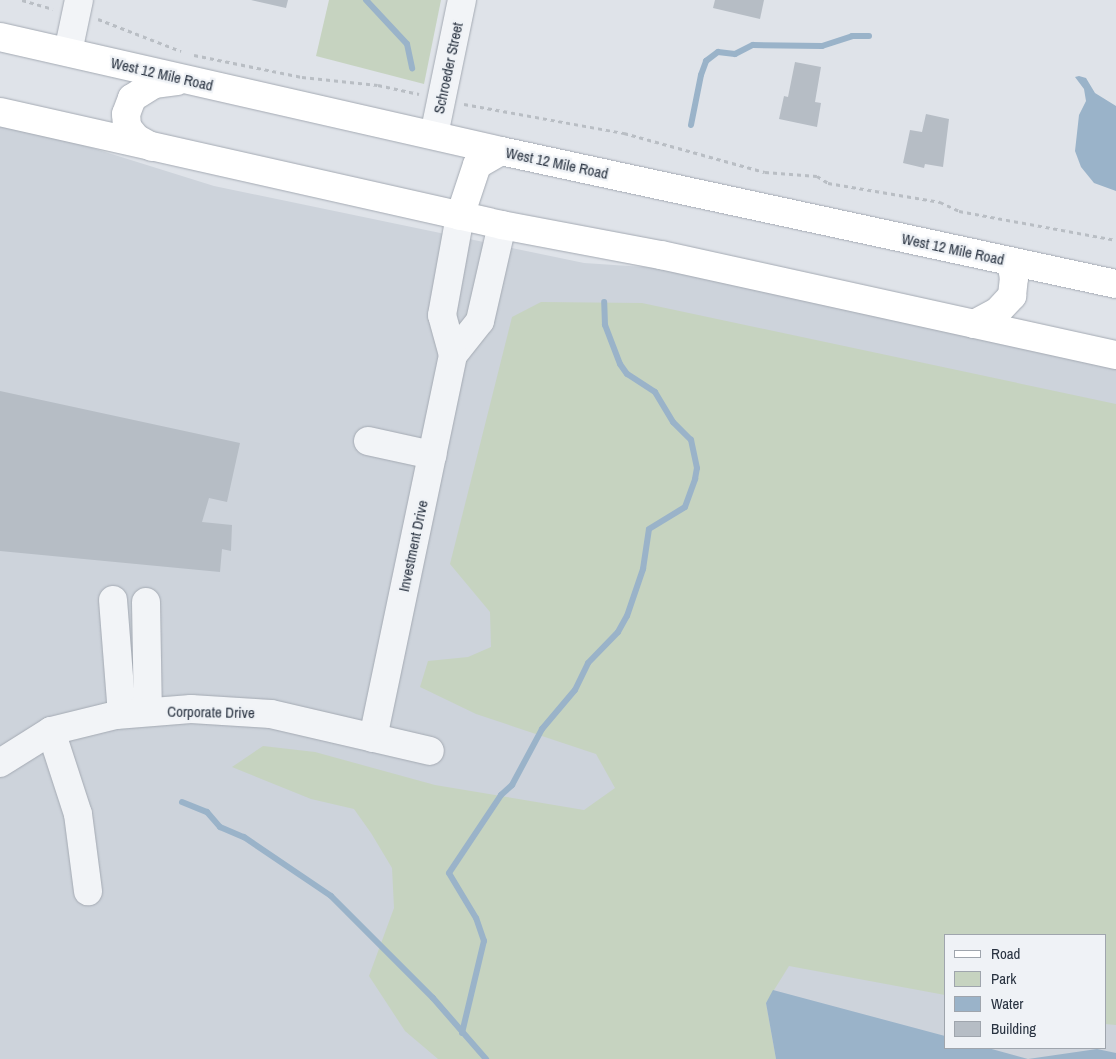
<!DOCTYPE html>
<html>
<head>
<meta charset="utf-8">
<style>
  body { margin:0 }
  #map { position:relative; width:1116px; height:1059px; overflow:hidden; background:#dfe3e9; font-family:"Archivo Narrow",sans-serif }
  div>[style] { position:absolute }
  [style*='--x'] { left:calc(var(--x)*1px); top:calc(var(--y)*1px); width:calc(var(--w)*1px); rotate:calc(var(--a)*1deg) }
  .built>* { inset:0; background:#cdd3db }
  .green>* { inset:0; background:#c6d3c0 }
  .water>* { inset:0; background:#9ab3c9 }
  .stream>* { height:6px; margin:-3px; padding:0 3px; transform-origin:3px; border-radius:3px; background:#9ab3c9 }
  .building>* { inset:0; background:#b6bdc5 }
  .path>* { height:3px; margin-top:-1.5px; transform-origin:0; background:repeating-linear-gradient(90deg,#b9bec4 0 4px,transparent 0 8px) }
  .roads { filter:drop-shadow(0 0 1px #a4aab3) drop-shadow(0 0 1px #a4aab3) }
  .minor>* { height:28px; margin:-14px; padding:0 14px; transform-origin:14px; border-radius:14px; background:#f2f4f7 }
  .major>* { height:28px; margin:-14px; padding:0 14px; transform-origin:14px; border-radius:14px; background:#fff }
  span { translate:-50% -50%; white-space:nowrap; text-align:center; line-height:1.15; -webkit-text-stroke:4.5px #eff2f6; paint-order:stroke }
  .street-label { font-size:15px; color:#283240 }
  .legend { position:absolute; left:944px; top:934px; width:162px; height:115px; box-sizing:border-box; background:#eff2f6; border:1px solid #9fa5ad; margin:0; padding:6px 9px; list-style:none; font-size:15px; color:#283240 }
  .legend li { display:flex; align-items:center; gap:10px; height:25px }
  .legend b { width:25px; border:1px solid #9fa5ad }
</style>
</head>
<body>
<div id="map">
  <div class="built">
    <div style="clip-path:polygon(evenodd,0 125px,70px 141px,214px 186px,584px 263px,659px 268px,1116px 367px,1116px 1059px,0 1059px,0 125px,945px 935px,1105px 935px,1105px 1048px,945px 1048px,945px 935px)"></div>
  </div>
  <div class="green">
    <div style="clip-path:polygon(329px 0,441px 0,424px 84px,316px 56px)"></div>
    <div style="clip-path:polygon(541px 302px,642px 303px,1116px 404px,1116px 1025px,1105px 1024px,1105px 935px,945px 935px,945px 995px,789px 966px,766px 1003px,776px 1059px,438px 1059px,405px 1031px,369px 976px,394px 908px,392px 868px,371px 833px,354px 809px,311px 799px,232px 767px,263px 746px,315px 752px,435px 785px,584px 810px,615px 788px,596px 754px,476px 714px,420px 687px,428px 661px,468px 657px,491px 647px,490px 612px,450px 564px,512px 317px)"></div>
  </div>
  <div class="water">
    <div style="clip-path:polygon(1079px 76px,1086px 78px,1095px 93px,1116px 106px,1116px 191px,1094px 183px,1081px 167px,1075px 151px,1079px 115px,1086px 101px,1084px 89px,1075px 77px)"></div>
    <div style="clip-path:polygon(773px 990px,945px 1036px,945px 1048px,988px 1048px,1028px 1059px,1097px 1049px,1116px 1053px,1116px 1059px,776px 1059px,766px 1003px)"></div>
  </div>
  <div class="stream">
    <div style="--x:366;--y:0;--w:60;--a:47"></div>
    <div style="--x:407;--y:44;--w:25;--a:78"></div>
    <div style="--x:691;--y:125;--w:51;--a:-78.7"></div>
    <div style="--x:701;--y:75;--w:15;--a:-70"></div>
    <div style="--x:706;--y:61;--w:15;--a:-37"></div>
    <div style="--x:718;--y:52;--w:17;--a:7"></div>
    <div style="--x:735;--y:54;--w:20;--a:-27"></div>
    <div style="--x:753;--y:45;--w:69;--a:0.8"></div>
    <div style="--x:822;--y:46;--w:32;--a:-18"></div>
    <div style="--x:852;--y:36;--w:17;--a:0"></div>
    <div style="--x:182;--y:802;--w:27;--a:22"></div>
    <div style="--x:207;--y:812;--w:20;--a:49"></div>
    <div style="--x:220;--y:827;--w:26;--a:23"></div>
    <div style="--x:244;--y:837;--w:105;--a:34.1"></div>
    <div style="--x:331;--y:896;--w:144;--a:45"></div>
    <div style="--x:433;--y:998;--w:81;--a:49"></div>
    <div style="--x:462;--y:1033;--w:95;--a:-76.6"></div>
    <div style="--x:484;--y:941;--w:24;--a:-109"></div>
    <div style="--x:476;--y:918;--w:52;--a:-121"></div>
    <div style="--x:449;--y:873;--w:94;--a:-56.3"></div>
    <div style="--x:501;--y:795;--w:15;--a:-42"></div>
    <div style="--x:512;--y:785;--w:64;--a:-61.8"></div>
    <div style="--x:542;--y:729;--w:51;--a:-49.8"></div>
    <div style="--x:575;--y:690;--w:30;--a:-64"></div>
    <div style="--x:588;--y:663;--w:43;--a:-45.9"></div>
    <div style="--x:618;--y:632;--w:18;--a:-61"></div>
    <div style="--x:627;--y:616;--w:50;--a:-71.2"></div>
    <div style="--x:643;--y:569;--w:40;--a:-81.5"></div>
    <div style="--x:649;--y:529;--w:42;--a:-31.4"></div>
    <div style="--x:685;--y:507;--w:30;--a:-70"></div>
    <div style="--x:695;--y:479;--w:11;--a:-80"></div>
    <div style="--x:697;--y:468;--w:29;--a:-102"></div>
    <div style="--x:691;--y:440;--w:25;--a:-135"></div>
    <div style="--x:673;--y:422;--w:35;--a:-121"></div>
    <div style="--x:655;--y:392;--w:33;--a:-147"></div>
    <div style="--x:627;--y:374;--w:12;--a:-125"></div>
    <div style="--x:620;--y:364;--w:42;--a:-111"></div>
    <div style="--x:605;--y:325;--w:23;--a:-92"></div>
  </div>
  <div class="building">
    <div style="clip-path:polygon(251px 0,288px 0,286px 8px)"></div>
    <div style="clip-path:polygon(715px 0,764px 0,760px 19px,713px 8px)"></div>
    <div style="clip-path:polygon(795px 62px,821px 67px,815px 102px,821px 103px,817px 127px,779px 119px,784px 96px,788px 97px)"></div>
    <div style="clip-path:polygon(926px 114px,949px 119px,943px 167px,925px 164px,924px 168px,903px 163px,910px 130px,922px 132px)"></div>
    <div style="clip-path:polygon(0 391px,240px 443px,227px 502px,209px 498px,202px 522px,232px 525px,231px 551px,222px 549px,220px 572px,0 551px)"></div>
  </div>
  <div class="path">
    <div style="--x:22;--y:0;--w:32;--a:16"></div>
    <div style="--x:98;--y:19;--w:89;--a:21.1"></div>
    <div style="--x:194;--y:55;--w:110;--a:11.5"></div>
    <div style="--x:302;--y:77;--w:76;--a:6"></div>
    <div style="--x:378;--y:85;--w:42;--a:12.4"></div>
    <div style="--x:464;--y:104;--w:163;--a:10.3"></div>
    <div style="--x:624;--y:133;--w:146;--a:15.5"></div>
    <div style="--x:765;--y:172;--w:52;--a:4.4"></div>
    <div style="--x:817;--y:176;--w:13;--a:32"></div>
    <div style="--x:828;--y:183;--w:114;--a:9.6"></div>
    <div style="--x:940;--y:202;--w:21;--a:25"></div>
    <div style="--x:959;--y:211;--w:160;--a:10.5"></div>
  </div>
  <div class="roads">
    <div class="minor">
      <div style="--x:68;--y:52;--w:53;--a:-78.1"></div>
      <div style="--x:434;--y:135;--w:138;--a:-78.3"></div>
      <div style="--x:453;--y:355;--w:43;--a:-51.5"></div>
      <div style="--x:480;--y:321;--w:98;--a:-77.1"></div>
      <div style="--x:368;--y:441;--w:66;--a:12.3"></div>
      <div style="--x:113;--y:600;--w:114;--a:85.5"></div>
      <div style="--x:146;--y:602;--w:110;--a:89"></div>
      <div style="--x:51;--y:731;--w:87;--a:72"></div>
      <div style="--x:78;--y:814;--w:78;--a:82.6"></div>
      <div style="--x:373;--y:738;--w:391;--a:-78.2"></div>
      <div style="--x:453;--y:355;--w:41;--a:-105.4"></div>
      <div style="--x:442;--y:315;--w:101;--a:-79.7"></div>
      <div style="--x:0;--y:763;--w:60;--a:-32.1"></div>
      <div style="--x:51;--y:731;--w:67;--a:-13.8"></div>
      <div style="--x:116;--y:715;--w:75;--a:-4.6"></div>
      <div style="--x:191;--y:709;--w:80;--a:3.6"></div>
      <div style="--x:271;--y:714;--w:163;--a:13.1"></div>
    </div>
    <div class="major">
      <div style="--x:0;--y:37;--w:514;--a:12.82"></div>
      <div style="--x:501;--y:151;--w:629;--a:12.2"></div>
      <div style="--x:0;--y:112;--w:515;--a:12.69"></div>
      <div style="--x:502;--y:225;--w:162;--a:10.7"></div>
      <div style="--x:661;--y:255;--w:466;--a:12.4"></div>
      <div style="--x:152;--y:147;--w:18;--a:-151"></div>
      <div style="--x:136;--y:138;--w:14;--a:-129"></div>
      <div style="--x:127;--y:127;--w:13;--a:-94"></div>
      <div style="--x:126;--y:114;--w:17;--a:-69"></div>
      <div style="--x:132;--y:98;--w:26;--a:-32"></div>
      <div style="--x:154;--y:84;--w:23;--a:-7"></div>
      <div style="--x:460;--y:216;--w:54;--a:-71.6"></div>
      <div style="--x:477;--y:165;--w:28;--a:-30"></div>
      <div style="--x:974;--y:324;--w:27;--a:-28"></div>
      <div style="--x:998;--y:311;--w:21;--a:-47"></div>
      <div style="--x:1012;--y:296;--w:18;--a:-84"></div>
      <div style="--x:1014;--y:278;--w:16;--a:-101"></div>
    </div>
  </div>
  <div class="street-label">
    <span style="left:448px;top:68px;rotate:-78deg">Schroeder Street</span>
    <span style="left:162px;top:74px;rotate:13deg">West 12 Mile Road</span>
    <span style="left:557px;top:163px;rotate:12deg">West 12 Mile Road</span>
    <span style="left:953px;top:249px;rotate:12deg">West 12 Mile Road</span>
    <span style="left:413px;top:546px;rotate:-78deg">Investment Drive</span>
    <span style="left:211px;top:712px;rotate:1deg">Corporate Drive</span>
  </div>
  <ul class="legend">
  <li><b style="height:6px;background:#fff"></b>Road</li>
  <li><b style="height:14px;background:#c6d3c0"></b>Park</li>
  <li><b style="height:14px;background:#9ab3c9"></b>Water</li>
  <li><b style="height:14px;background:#b6bdc5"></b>Building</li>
  </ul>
</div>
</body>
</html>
